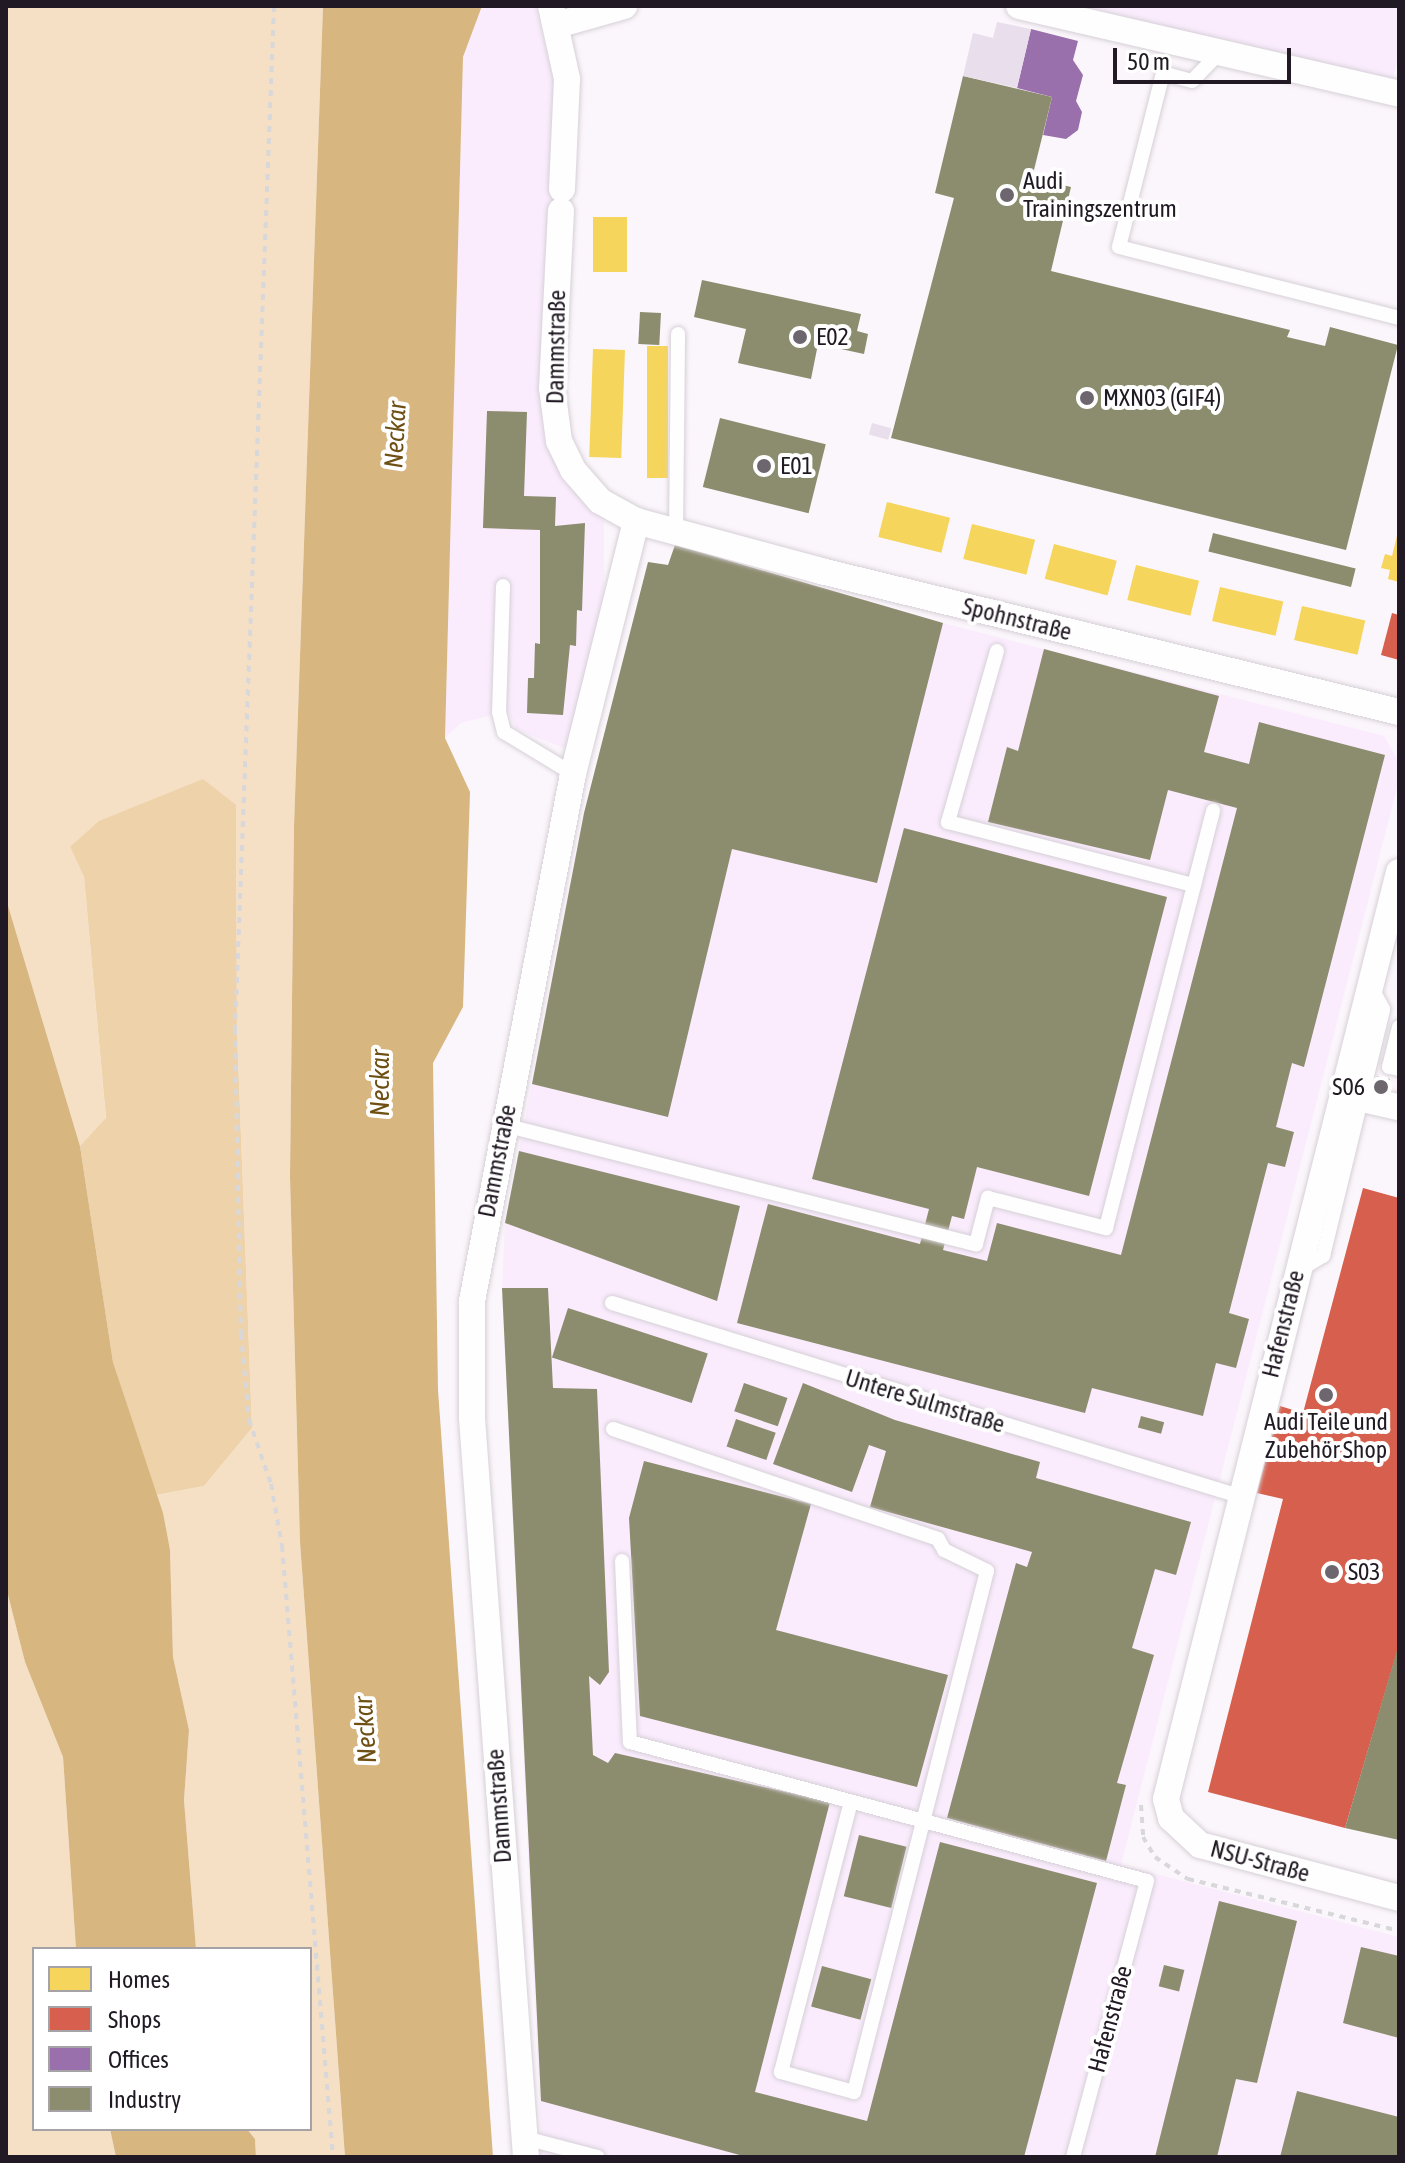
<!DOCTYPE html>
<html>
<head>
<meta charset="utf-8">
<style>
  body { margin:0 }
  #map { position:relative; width:1405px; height:2163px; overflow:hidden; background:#fbf6fb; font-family:"Asap Condensed",sans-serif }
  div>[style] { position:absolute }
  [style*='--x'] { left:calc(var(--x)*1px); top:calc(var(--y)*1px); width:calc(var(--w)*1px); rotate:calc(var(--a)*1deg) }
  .built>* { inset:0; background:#faecfd }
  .green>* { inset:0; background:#f5e0c5 }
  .forest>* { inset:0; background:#eed2aa }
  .water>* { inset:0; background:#d7b680 }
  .homes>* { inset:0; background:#f6d55c; transform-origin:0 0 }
  .shops>* { inset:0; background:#d6604d }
  .offices>* { inset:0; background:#9970ab }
  .industry>* { inset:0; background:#8c8c6e; transform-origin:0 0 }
  .building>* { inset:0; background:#e9deeb; transform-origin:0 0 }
  .path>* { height:4px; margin-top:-2px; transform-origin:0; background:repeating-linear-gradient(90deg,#d8d7d9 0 6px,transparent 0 12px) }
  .roads { filter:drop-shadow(0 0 2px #d6d0d7) drop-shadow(0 0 2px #d6d0d7) }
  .service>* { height:14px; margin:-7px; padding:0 7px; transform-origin:7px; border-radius:7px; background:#fefefe }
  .minor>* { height:26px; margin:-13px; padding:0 13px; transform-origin:13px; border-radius:13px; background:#fefefe }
  .dots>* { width:22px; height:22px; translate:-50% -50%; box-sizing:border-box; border:4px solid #fff; border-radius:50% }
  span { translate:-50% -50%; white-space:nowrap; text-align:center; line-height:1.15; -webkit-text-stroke:8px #fff; paint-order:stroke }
  .poi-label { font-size:24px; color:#211923 }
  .left { translate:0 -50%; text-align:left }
  .right { translate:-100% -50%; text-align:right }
  .street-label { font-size:24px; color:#211923 }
  .water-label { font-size:26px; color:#6f5014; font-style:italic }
  .frame { position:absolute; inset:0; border:8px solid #211923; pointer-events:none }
  .legend { position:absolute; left:32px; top:1947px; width:280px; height:184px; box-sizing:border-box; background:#fff; border:2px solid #a6a3a7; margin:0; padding:10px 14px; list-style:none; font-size:24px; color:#211923 }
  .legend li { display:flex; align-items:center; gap:16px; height:40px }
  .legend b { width:40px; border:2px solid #a6a3a7 }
  .scale { position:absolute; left:1113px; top:48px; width:178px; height:36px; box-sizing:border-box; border:4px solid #211923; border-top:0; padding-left:10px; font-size:24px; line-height:28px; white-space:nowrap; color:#211923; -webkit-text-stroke:6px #fff; paint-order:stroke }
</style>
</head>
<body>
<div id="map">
  <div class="built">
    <div style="clip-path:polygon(535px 6px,554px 80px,550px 450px,563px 481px,604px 519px,604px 606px,571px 751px,516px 729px,508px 711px,461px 723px,445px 738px,463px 57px,482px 7px)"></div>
    <div style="clip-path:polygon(1085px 6px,1399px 6px,1399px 52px,1392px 84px)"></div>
    <div style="clip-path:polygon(675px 545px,943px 623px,1384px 736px,1399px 762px,1399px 780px,1121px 1865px,1399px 1937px,1399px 2157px,542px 2157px,502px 1289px,505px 1223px,584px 813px)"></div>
  </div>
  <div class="green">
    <div style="clip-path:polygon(6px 6px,323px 6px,294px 826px,290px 1177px,300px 1542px,345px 2157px,256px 2157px,255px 2139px,247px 2129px,310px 2129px,310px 1949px,196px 1949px,184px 1800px,189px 1730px,173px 1657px,170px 1550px,156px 1495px,204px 1486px,252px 1428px,237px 1030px,236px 805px,70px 847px,84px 877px,106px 1119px,80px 1146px,6px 899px)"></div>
    <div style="clip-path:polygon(6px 1587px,25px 1662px,63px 1757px,76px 1949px,34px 1949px,34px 2129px,110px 2129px,116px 2157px,6px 2157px)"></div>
  </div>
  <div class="forest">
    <div style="clip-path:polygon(203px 779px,236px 805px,237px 1030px,252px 1428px,204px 1486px,156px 1495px,113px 1362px,80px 1146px,106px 1118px,84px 877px,70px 847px,99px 821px)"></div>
  </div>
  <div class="water">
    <div style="clip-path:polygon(323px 6px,482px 6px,463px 57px,445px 738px,470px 792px,463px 1007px,433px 1063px,438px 1390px,493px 2157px,345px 2157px,300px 1542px,290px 1177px,294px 826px)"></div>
    <div style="clip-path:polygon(6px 899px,80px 1146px,113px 1362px,163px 1513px,170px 1550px,173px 1657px,189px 1730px,184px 1800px,196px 1949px,76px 1949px,63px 1757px,25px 1662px,6px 1587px)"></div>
    <div style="clip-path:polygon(110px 2129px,247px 2129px,255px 2139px,256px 2157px,116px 2157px)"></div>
  </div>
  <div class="homes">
    <div style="left:593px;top:217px;width:34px;height:55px"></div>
    <div style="left:647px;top:346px;width:21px;height:132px"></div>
    <div style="left:593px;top:349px;width:32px;height:108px;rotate:2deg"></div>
    <div style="left:887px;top:502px;width:65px;height:36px;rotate:14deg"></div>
    <div style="left:972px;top:524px;width:65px;height:36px;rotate:14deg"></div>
    <div style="clip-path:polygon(1398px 532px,1399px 532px,1399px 582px,1388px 579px,1390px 570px,1381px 568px,1385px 554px,1392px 556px)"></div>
    <div style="left:1054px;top:544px;width:65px;height:36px;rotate:15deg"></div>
    <div style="left:1136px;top:565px;width:65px;height:36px;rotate:14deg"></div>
    <div style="left:1220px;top:587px;width:65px;height:35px;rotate:13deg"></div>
    <div style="left:1302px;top:606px;width:65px;height:35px;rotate:13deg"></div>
  </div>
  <div class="shops">
    <div style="clip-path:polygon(1392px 613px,1399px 615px,1399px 660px,1381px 655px)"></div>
    <div style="clip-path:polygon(1363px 1188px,1399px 1198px,1399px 1645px,1345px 1828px,1208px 1792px,1283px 1499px,1257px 1493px,1280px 1406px,1303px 1413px)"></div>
  </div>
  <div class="offices">
    <div style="clip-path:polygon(1031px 29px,1078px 41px,1073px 60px,1083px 75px,1076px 101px,1082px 112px,1078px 130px,1066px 139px,1043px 135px,1052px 97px,1017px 88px)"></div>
  </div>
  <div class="industry">
    <div style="clip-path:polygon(963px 76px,1052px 97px,1032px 178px,1071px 187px,1051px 271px,1290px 330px,1287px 337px,1325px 346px,1330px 327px,1398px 345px,1346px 550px,891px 438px,954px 198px,935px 193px)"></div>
    <div style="clip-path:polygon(702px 280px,861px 314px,857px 331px,868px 334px,864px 354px,818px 344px,811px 379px,738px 363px,746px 329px,694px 317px)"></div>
    <div style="left:640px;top:312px;width:21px;height:32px;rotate:3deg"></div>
    <div style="clip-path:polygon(487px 411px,527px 412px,524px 496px,556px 497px,555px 526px,585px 523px,582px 611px,577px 610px,576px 646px,570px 645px,563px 715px,527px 713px,528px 678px,534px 678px,535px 643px,540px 644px,540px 530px,483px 528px)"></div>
    <div style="left:720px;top:418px;width:109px;height:71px;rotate:14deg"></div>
    <div style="left:1213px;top:533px;width:147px;height:19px;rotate:14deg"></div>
    <div style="clip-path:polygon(675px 545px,943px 623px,877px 883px,732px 849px,668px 1117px,532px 1084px,584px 813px,648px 562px,668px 565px)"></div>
    <div style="clip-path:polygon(1044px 649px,1219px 696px,1204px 752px,1249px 764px,1259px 722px,1385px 755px,1304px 1067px,1292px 1063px,1276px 1127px,1294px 1132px,1285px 1167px,1268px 1163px,1229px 1313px,1249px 1319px,1236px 1368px,1216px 1363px,1203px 1416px,1092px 1388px,1085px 1413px,737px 1323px,768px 1204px,920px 1244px,929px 1209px,812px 1179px,904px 828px,1167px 897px,1089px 1196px,977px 1167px,964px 1219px,952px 1216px,943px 1250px,987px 1261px,997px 1223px,1121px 1255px,1237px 808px,1168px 790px,1150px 860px,988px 822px,1007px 747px,1018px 751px)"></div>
    <div style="left:1377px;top:1076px;width:13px;height:19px;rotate:13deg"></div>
    <div style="clip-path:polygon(519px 1151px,740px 1206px,717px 1301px,505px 1223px)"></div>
    <div style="clip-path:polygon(502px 1288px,548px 1288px,553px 1388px,597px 1389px,609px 1672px,600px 1685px,589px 1676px,593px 1755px,608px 1763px,615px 1753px,830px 1802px,755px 2092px,867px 2121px,940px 1842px,1097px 1883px,1024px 2157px,747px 2157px,541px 2101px)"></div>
    <div style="left:568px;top:1308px;width:147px;height:52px;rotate:18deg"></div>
    <div style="left:744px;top:1383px;width:46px;height:30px;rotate:19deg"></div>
    <div style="clip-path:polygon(803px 1383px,895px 1420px,1040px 1462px,1036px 1478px,1191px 1522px,1176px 1575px,1155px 1569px,1132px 1648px,1154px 1655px,1117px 1783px,1126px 1785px,1106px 1861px,947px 1818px,1016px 1563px,1027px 1567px,1032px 1552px,870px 1507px,886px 1451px,869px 1445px,852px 1492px,773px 1464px)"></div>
    <div style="left:1141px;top:1416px;width:24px;height:12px;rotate:15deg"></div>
    <div style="left:736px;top:1419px;width:42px;height:29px;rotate:19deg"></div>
    <div style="clip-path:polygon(644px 1461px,811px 1504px,776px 1630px,948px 1675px,917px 1787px,640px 1716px,629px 1518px)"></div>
    <div style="clip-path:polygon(1398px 1647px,1399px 1647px,1399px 1840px,1345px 1828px)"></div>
    <div style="left:859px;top:1835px;width:49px;height:63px;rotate:14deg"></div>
    <div style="clip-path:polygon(1219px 1901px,1297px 1921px,1257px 2083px,1236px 2079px,1217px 2157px,1155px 2157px)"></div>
    <div style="clip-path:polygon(1361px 1947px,1399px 1956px,1399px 2038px,1343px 2023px)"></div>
    <div style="left:1164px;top:1965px;width:21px;height:22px;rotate:14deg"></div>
    <div style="left:822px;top:1966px;width:51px;height:42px;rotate:15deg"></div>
    <div style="clip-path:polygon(1297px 2091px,1399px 2117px,1399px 2157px,1280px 2157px)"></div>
  </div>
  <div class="building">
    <div style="clip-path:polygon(997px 22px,1031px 29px,1017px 88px,963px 76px,973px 33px,993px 38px)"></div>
    <div style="left:872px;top:423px;width:20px;height:12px;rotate:15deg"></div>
  </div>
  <div class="path">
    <div style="--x:274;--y:6;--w:1024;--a:92.18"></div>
    <div style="--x:235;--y:1029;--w:305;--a:88.9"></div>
    <div style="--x:241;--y:1334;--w:86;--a:84.7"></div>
    <div style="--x:249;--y:1420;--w:68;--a:71"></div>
    <div style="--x:271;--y:1484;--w:63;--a:79.9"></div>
    <div style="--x:282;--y:1546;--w:613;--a:85.23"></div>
    <div style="--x:1141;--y:1805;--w:32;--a:86"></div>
    <div style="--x:1143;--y:1837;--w:23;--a:59"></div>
    <div style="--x:1155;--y:1857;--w:40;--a:34"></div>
    <div style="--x:1188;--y:1879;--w:217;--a:13.8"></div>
  </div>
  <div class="roads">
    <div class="service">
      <div style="--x:1220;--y:52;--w:40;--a:134"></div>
      <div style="--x:1192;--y:81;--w:30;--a:-165"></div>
      <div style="--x:1163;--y:73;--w:179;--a:104.2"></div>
      <div style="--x:1119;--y:247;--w:289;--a:14.2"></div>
      <div style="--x:676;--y:532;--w:198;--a:-89.4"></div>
      <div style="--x:503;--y:586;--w:126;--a:91.8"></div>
      <div style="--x:499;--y:712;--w:21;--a:76"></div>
      <div style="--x:504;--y:732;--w:81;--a:31.3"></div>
      <div style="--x:997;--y:651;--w:178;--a:106"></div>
      <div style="--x:948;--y:822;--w:254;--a:14.4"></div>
      <div style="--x:1399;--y:1027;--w:41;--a:104"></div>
      <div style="--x:1389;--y:1067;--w:10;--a:11"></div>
      <div style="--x:504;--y:1125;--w:487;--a:14.2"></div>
      <div style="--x:976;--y:1244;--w:48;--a:-75.4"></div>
      <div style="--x:988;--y:1198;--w:122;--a:14.3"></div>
      <div style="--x:1106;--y:1228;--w:431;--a:-75.6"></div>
      <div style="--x:1301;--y:1269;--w:26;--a:-31"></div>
      <div style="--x:1323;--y:1256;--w:254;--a:-76.3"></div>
      <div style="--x:1383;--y:1009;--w:24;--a:-118"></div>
      <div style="--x:612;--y:1303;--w:656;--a:17.11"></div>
      <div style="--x:613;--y:1429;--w:343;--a:18.7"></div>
      <div style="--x:938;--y:1539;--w:13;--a:61"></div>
      <div style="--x:944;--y:1550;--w:48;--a:26"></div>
      <div style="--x:987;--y:1571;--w:538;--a:104.32"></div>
      <div style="--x:854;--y:2092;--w:76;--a:-164.7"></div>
      <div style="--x:781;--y:2072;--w:279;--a:-75.5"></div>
      <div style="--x:622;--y:1561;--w:181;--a:87.5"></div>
      <div style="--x:630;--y:1742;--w:535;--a:15.05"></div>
      <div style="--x:1147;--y:1881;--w:286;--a:105"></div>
      <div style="--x:525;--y:2138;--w:75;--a:14.6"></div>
    </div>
    <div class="minor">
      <div style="--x:551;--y:6;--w:75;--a:77.6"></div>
      <div style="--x:567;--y:79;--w:110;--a:92.6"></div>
      <div style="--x:1019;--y:6;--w:390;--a:13"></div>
      <div style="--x:557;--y:25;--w:70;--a:-15.8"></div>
      <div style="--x:561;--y:211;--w:177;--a:92.9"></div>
      <div style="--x:552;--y:388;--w:53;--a:82.5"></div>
      <div style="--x:559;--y:441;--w:32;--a:64"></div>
      <div style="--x:573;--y:470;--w:41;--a:48.9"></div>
      <div style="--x:600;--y:501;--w:41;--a:29.1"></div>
      <div style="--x:636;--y:521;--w:192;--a:15.1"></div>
      <div style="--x:821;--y:571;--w:595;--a:13.71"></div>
      <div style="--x:1399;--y:872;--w:956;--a:104.11"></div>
      <div style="--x:1166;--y:1799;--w:20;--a:75"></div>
      <div style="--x:1171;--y:1818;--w:40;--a:43"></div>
      <div style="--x:1200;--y:1845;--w:206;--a:14.9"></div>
      <div style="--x:1363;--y:1099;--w:37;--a:13"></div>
      <div style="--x:526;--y:2157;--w:741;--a:-94.18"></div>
      <div style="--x:472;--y:1418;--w:117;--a:-90"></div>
      <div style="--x:472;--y:1301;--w:537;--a:-79.15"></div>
      <div style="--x:573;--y:774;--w:261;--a:-76"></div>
    </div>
  </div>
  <div class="dots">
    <div style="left:1007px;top:195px;background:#6d666f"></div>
    <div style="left:800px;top:337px;background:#6d666f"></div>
    <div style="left:1087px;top:398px;background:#6d666f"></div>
    <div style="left:764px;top:466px;background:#6d666f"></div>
    <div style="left:1381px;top:1087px;background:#6d666f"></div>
    <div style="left:1326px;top:1395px;background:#6d666f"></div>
    <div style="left:1332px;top:1572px;background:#6d666f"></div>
  </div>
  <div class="poi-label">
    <span class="left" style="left:1023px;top:195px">Audi<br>Trainingszentrum</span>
    <span class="left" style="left:816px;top:337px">E02</span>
    <span class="left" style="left:1103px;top:398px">MXN03 (GIF4)</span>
    <span class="left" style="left:780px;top:466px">E01</span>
    <span class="right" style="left:1365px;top:1087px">S06</span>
    <span style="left:1326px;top:1436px">Audi Teile und<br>Zubehör Shop</span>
    <span class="left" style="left:1348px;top:1572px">S03</span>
  </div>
  <div class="street-label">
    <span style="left:556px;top:347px;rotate:-89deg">Dammstraße</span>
    <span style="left:1017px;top:619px;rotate:14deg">Spohnstraße</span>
    <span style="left:497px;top:1161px;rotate:-79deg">Dammstraße</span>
    <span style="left:1283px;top:1324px;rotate:-76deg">Hafenstraße</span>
    <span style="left:925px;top:1401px;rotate:17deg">Untere Sulmstraße</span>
    <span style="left:499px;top:1806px;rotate:-94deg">Dammstraße</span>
    <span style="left:1260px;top:1861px;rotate:15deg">NSU-Straße</span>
    <span style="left:1110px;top:2019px;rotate:-75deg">Hafenstraße</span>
  </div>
  <div class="water-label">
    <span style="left:396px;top:435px;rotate:-87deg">Neckar</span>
    <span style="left:381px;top:1083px;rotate:-90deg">Neckar</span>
    <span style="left:366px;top:1730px;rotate:-94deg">Neckar</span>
  </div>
  <div class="frame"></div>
  <ul class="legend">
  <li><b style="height:22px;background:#f6d55c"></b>Homes</li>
  <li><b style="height:22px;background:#d6604d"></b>Shops</li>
  <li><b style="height:22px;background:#9970ab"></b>Offices</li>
  <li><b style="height:22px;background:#8c8c6e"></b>Industry</li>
  </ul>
  <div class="scale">50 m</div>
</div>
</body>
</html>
